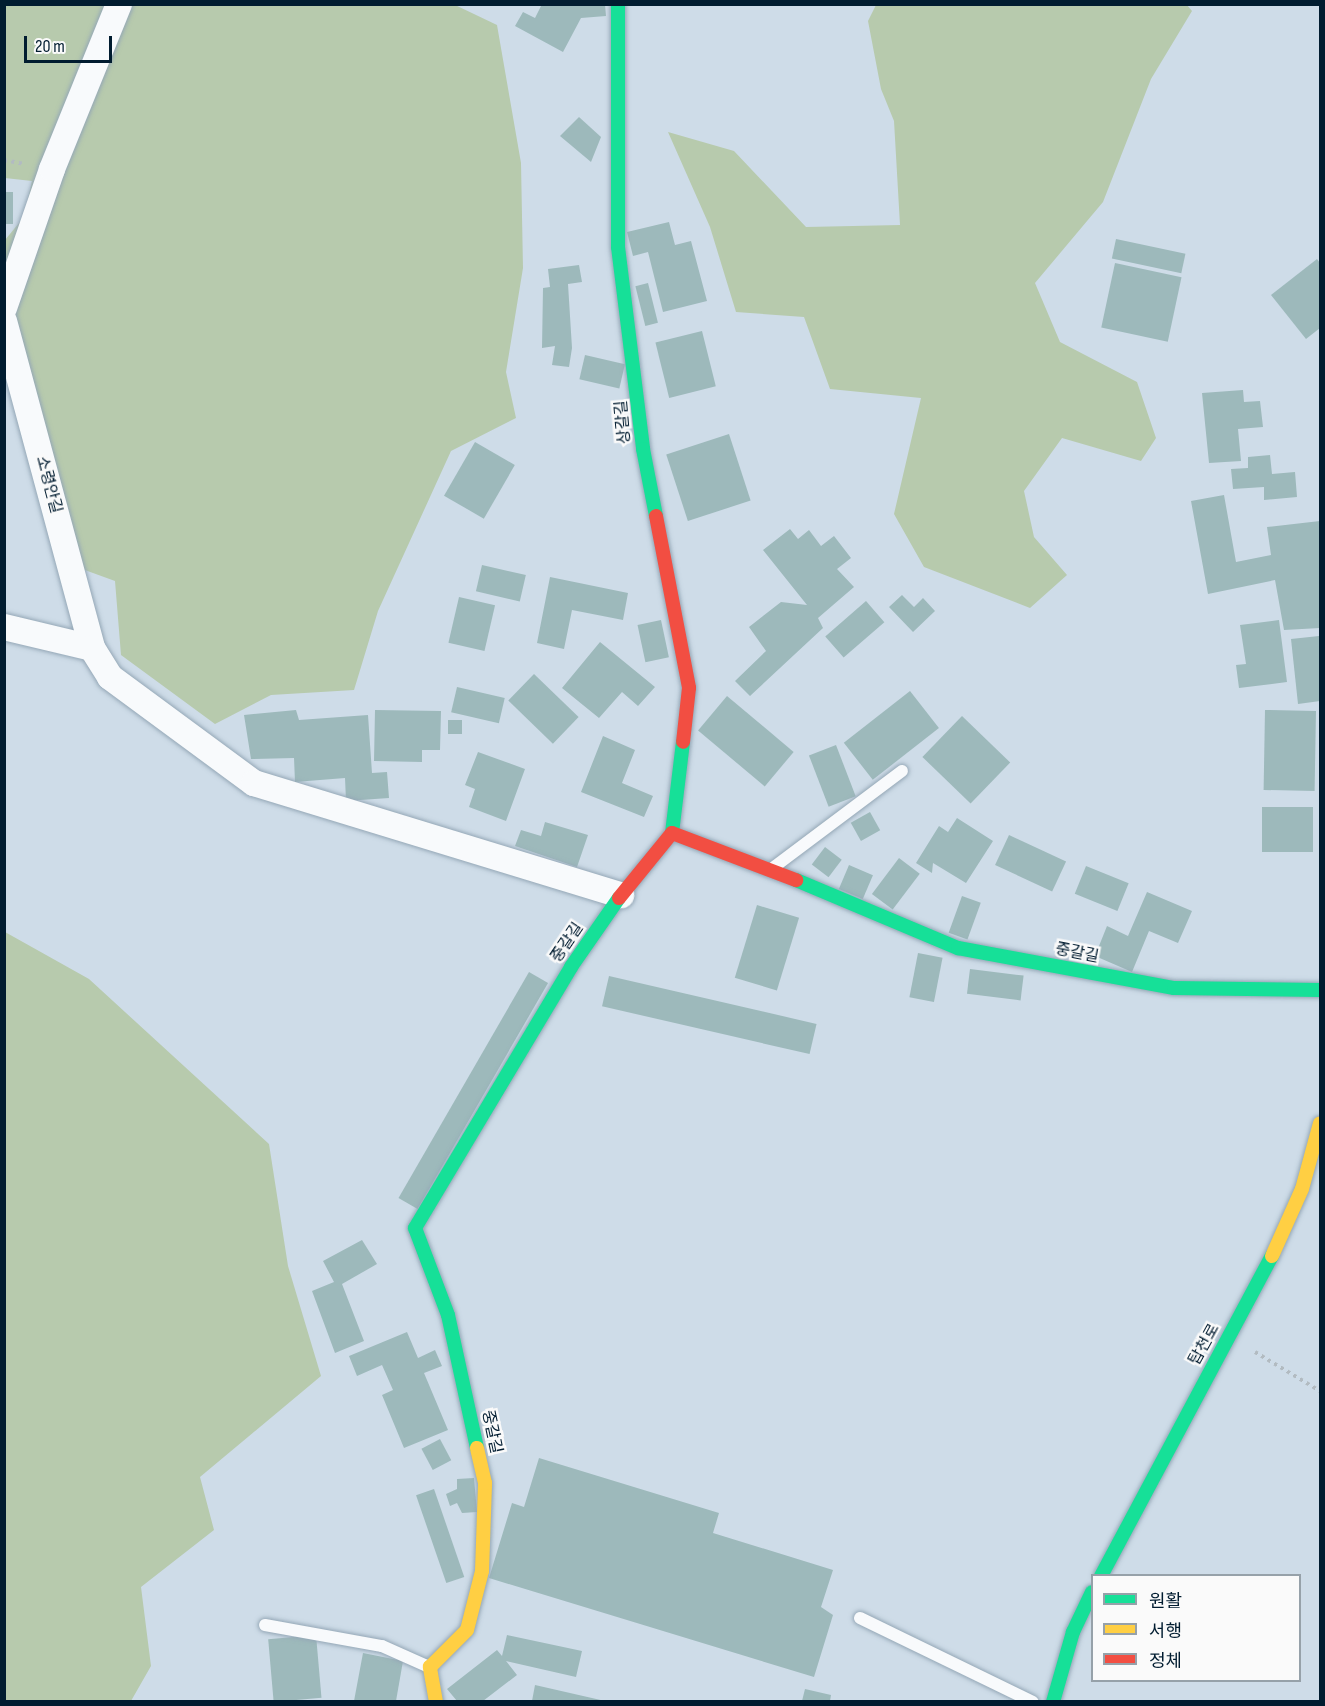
<!DOCTYPE html>
<html>
<head>
<meta charset="utf-8">
<style>
  body { margin:0 }
  #map { position:relative; width:1325px; height:1706px; overflow:hidden; background:#cedce8; font-family:"Sofia Sans Condensed","Noto Sans KR",sans-serif }
  div>[style] { position:absolute }
  [style*='--x'] { left:calc(var(--x)*1px); top:calc(var(--y)*1px); width:calc(var(--w)*1px); rotate:calc(var(--a)*1deg) }
  .green>* { inset:0; background:#b7caad }
  .building>* { inset:0; background:#9db9bb; transform-origin:0 0 }
  .path>* { height:4px; margin-top:-2px; transform-origin:0; background:repeating-linear-gradient(90deg,#b2bbc1 0 3px,transparent 0 7.5px) }
  .roads { filter:drop-shadow(0 0 2px #94a7b6) drop-shadow(0 0 2px #94a7b6) }
  .lane>* { height:12px; margin:-6px; padding:0 6px; transform-origin:6px; border-radius:6px; background:#f8fafc }
  .street>* { height:26px; margin:-13px; padding:0 13px; transform-origin:13px; border-radius:13px; background:#f8fafc }
  .fast>* { height:14px; margin:-7px; padding:0 7px; transform-origin:7px; border-radius:7px; background:#16e098 }
  .slow>* { height:14px; margin:-7px; padding:0 7px; transform-origin:7px; border-radius:7px; background:#ffcf43 }
  .jam>* { height:14px; margin:-7px; padding:0 7px; transform-origin:7px; border-radius:7px; background:#f24e42 }
  span { translate:-50% -50%; white-space:nowrap; text-align:center; line-height:1.15; -webkit-text-stroke:5px #fafafa; paint-order:stroke }
  .street-label { font-size:16px; color:#011c30 }
  .frame { position:absolute; inset:0; border:6px solid #011c30; pointer-events:none }
  .legend { position:absolute; left:1091px; top:1574px; width:210px; height:108px; box-sizing:border-box; background:#fafafa; border:2px solid #96a1a9; margin:0; padding:8px 10px; list-style:none; font-size:18px; color:#011c30 }
  .legend li { display:flex; align-items:center; gap:12px; height:30px }
  .legend b { width:30px; border:2px solid #96a1a9 }
  .scale { position:absolute; left:24px; top:36px; width:88px; height:27px; box-sizing:border-box; border:3px solid #011c30; border-top:0; padding-left:8px; font-size:18px; line-height:21px; white-space:nowrap; color:#011c30; -webkit-text-stroke:4px #fafafa; paint-order:stroke }
</style>
</head>
<body>
<div id="map">
  <div class="green">
    <div style="clip-path:polygon(453px 4px,497px 25px,521px 163px,523px 268px,506px 372px,516px 418px,451px 451px,378px 611px,354px 690px,271px 695px,215px 724px,121px 655px,115px 581px,82px 569px,5px 339px,5px 240px,24px 217px,32px 181px,5px 178px,4px 5px)"></div>
    <div style="clip-path:polygon(1187px 5px,1192px 11px,1151px 79px,1103px 202px,1035px 283px,1060px 342px,1137px 382px,1156px 438px,1141px 461px,1062px 438px,1024px 491px,1034px 537px,1067px 575px,1030px 608px,924px 567px,894px 514px,921px 398px,830px 389px,804px 317px,736px 312px,710px 227px,668px 132px,734px 151px,806px 227px,900px 225px,894px 121px,881px 89px,868px 21px,876px 5px)"></div>
    <div style="clip-path:polygon(5px 932px,89px 979px,269px 1144px,288px 1266px,321px 1376px,200px 1477px,214px 1530px,141px 1587px,151px 1666px,131px 1701px,5px 1701px)"></div>
  </div>
  <div class="building">
    <div style="clip-path:polygon(542px 4px,605px 4px,606px 16px,581px 18px,563px 52px,515px 26px,523px 12px,535px 18px)"></div>
    <div style="clip-path:polygon(579px 117px,601px 137px,591px 162px,560px 136px)"></div>
    <div style="left:4px;top:192px;width:9px;height:32px"></div>
    <div style="clip-path:polygon(669px 222px,675px 245px,691px 241px,707px 301px,663px 312px,648px 252px,633px 256px,627px 232px)"></div>
    <div style="left:1116px;top:239px;width:71px;height:20px;rotate:12deg"></div>
    <div style="clip-path:polygon(1317px 259px,1320px 263px,1320px 328px,1306px 339px,1271px 295px)"></div>
    <div style="left:1115px;top:263px;width:68px;height:66px;rotate:12deg"></div>
    <div style="clip-path:polygon(579px 265px,582px 282px,568px 284px,572px 348px,569px 367px,552px 365px,555px 346px,542px 348px,543px 288px,550px 287px,548px 269px)"></div>
    <div style="left:648px;top:283px;width:41px;height:13px;rotate:76deg"></div>
    <div style="left:702px;top:331px;width:57px;height:48px;rotate:76deg"></div>
    <div style="left:585px;top:355px;width:41px;height:25px;rotate:13deg"></div>
    <div style="clip-path:polygon(1243px 390px,1244px 402px,1260px 401px,1263px 427px,1238px 429px,1241px 461px,1209px 463px,1202px 393px)"></div>
    <div style="left:729px;top:434px;width:70px;height:66px;rotate:72deg"></div>
    <div style="left:475px;top:442px;width:46px;height:62px;rotate:30deg"></div>
    <div style="clip-path:polygon(1270px 455px,1272px 474px,1295px 472px,1297px 497px,1264px 500px,1264px 487px,1233px 489px,1231px 469px,1248px 468px,1248px 457px)"></div>
    <div style="clip-path:polygon(1224px 495px,1236px 562px,1271px 555px,1267px 527px,1320px 521px,1320px 628px,1284px 630px,1275px 580px,1208px 594px,1191px 501px)"></div>
    <div style="clip-path:polygon(790px 529px,798px 539px,809px 530px,821px 546px,834px 536px,851px 558px,837px 569px,854px 587px,818px 618px,823px 628px,750px 696px,735px 681px,766px 651px,749px 627px,781px 602px,807px 605px,763px 550px)"></div>
    <div style="left:482px;top:565px;width:45px;height:27px;rotate:13deg"></div>
    <div style="clip-path:polygon(550px 577px,628px 593px,623px 620px,572px 610px,564px 649px,537px 643px)"></div>
    <div style="clip-path:polygon(902px 595px,914px 607px,923px 598px,935px 611px,913px 632px,889px 607px)"></div>
    <div style="left:459px;top:597px;width:37px;height:47px;rotate:13deg"></div>
    <div style="left:866px;top:601px;width:28px;height:54px;rotate:49deg"></div>
    <div style="left:661px;top:620px;width:38px;height:24px;rotate:78deg"></div>
    <div style="clip-path:polygon(1279px 620px,1287px 682px,1239px 688px,1236px 665px,1246px 664px,1240px 625px)"></div>
    <div style="clip-path:polygon(1319px 636px,1320px 701px,1298px 704px,1291px 639px)"></div>
    <div style="clip-path:polygon(600px 642px,655px 687px,638px 706px,622px 692px,599px 718px,562px 688px)"></div>
    <div style="left:534px;top:674px;width:62px;height:37px;rotate:44deg"></div>
    <div style="left:457px;top:687px;width:49px;height:26px;rotate:13deg"></div>
    <div style="left:910px;top:691px;width:47px;height:84px;rotate:52deg"></div>
    <div style="left:727px;top:696px;width:87px;height:45px;rotate:40deg"></div>
    <div style="clip-path:polygon(296px 710px,299px 720px,368px 715px,372px 773px,387px 772px,389px 798px,346px 801px,345px 778px,295px 782px,294px 758px,251px 759px,244px 715px)"></div>
    <div style="clip-path:polygon(375px 710px,441px 711px,440px 750px,422px 750px,422px 762px,374px 761px)"></div>
    <div style="left:1265px;top:710px;width:51px;height:80px;rotate:1deg"></div>
    <div style="left:962px;top:716px;width:67px;height:57px;rotate:44deg"></div>
    <div style="left:448px;top:720px;width:14px;height:14px"></div>
    <div style="clip-path:polygon(603px 736px,635px 750px,622px 783px,653px 796px,644px 817px,581px 792px)"></div>
    <div style="left:836px;top:745px;width:55px;height:29px;rotate:69deg"></div>
    <div style="clip-path:polygon(478px 752px,525px 769px,506px 821px,469px 807px,475px 789px,465px 785px)"></div>
    <div style="left:1262px;top:807px;width:51px;height:45px"></div>
    <div style="left:870px;top:812px;width:21px;height:22px;rotate:61deg"></div>
    <div style="clip-path:polygon(957px 818px,993px 841px,966px 883px,933px 863px,932px 873px,916px 863px,939px 826px,948px 832px)"></div>
    <div style="clip-path:polygon(545px 822px,588px 835px,577px 867px,515px 846px,521px 830px,541px 836px)"></div>
    <div style="left:1009px;top:835px;width:63px;height:33px;rotate:25deg"></div>
    <div style="left:825px;top:847px;width:21px;height:22px;rotate:37deg"></div>
    <div style="left:899px;top:858px;width:26px;height:45px;rotate:37deg"></div>
    <div style="left:849px;top:865px;width:26px;height:26px;rotate:23deg"></div>
    <div style="left:1086px;top:866px;width:46px;height:30px;rotate:22deg"></div>
    <div style="clip-path:polygon(1147px 892px,1192px 911px,1178px 943px,1149px 931px,1132px 972px,1095px 956px,1107px 926px,1128px 936px)"></div>
    <div style="left:962px;top:896px;width:20px;height:39px;rotate:20deg"></div>
    <div style="left:757px;top:905px;width:44px;height:76px;rotate:17deg"></div>
    <div style="left:918px;top:953px;width:25px;height:45px;rotate:11deg"></div>
    <div style="left:970px;top:969px;width:54px;height:25px;rotate:7deg"></div>
    <div style="left:529px;top:972px;width:22px;height:261px;rotate:30deg"></div>
    <div style="left:609px;top:976px;width:213px;height:31px;rotate:13deg"></div>
    <div style="clip-path:polygon(362px 1240px,377px 1264px,342px 1284px,364px 1341px,335px 1353px,312px 1291px,334px 1282px,323px 1261px)"></div>
    <div style="clip-path:polygon(407px 1332px,418px 1358px,435px 1350px,442px 1366px,424px 1373px,448px 1430px,404px 1448px,382px 1395px,393px 1390px,382px 1365px,357px 1376px,349px 1356px)"></div>
    <div style="left:440px;top:1439px;width:24px;height:21px;rotate:62deg"></div>
    <div style="clip-path:polygon(539px 1458px,719px 1513px,713px 1533px,833px 1570px,821px 1607px,833px 1615px,814px 1677px,489px 1578px,512px 1503px,524px 1507px)"></div>
    <div style="clip-path:polygon(474px 1478px,477px 1512px,462px 1513px,457px 1503px,450px 1506px,446px 1494px,457px 1489px,457px 1479px)"></div>
    <div style="left:434px;top:1489px;width:93px;height:19px;rotate:71deg"></div>
    <div style="left:316px;top:1635px;width:63px;height:48px;rotate:85deg"></div>
    <div style="clip-path:polygon(507px 1635px,582px 1651px,576px 1677px,506px 1661px,517px 1675px,483px 1701px,457px 1701px,447px 1689px,497px 1650px,502px 1656px)"></div>
    <div style="clip-path:polygon(363px 1653px,403px 1661px,396px 1701px,354px 1701px)"></div>
    <div style="clip-path:polygon(535px 1685px,605px 1701px,532px 1701px)"></div>
    <div style="clip-path:polygon(805px 1689px,831px 1695px,830px 1701px,802px 1701px)"></div>
  </div>
  <div class="path">
    <div style="--x:4;--y:160;--w:21;--a:11"></div>
    <div style="--x:1255;--y:1352;--w:76;--a:31"></div>
  </div>
  <div class="roads">
    <div class="lane">
      <div style="--x:774;--y:867;--w:160;--a:-36.9"></div>
      <div style="--x:860;--y:1618;--w:192;--a:25.9"></div>
      <div style="--x:265;--y:1625;--w:119;--a:10.2"></div>
      <div style="--x:382;--y:1646;--w:51;--a:24.1"></div>
    </div>
    <div class="street">
      <div style="--x:4;--y:308;--w:147;--a:-70.9"></div>
      <div style="--x:52;--y:169;--w:178;--a:-67.9"></div>
      <div style="--x:4;--y:321;--w:339;--a:74.9"></div>
      <div style="--x:4;--y:627;--w:90;--a:13.4"></div>
      <div style="--x:92;--y:648;--w:34;--a:58"></div>
      <div style="--x:110;--y:677;--w:179;--a:36.4"></div>
      <div style="--x:254;--y:783;--w:384;--a:17"></div>
    </div>
    <div class="fast">
      <div style="--x:618;--y:4;--w:243;--a:90"></div>
      <div style="--x:618;--y:247;--w:204;--a:82.9"></div>
      <div style="--x:643;--y:449;--w:68;--a:79"></div>
      <div style="--x:672;--y:833;--w:92;--a:-83.1"></div>
      <div style="--x:796;--y:880;--w:176;--a:22.8"></div>
      <div style="--x:958;--y:948;--w:220;--a:10.5"></div>
      <div style="--x:1174;--y:988;--w:146;--a:0.8"></div>
      <div style="--x:477;--y:1448;--w:136;--a:-102.3"></div>
      <div style="--x:448;--y:1315;--w:93;--a:-110.8"></div>
      <div style="--x:415;--y:1228;--w:304;--a:-59.1"></div>
      <div style="--x:571;--y:967;--w:84;--a:-55.2"></div>
      <div style="--x:1101;--y:1576;--w:363;--a:-61.9"></div>
      <div style="--x:1053;--y:1702;--w:73;--a:-74.1"></div>
      <div style="--x:1073;--y:1632;--w:44;--a:-64.6"></div>
    </div>
    <div class="slow">
      <div style="--x:1272;--y:1256;--w:73;--a:-65.9"></div>
      <div style="--x:1302;--y:1189;--w:68;--a:-74.7"></div>
      <div style="--x:436;--y:1702;--w:36;--a:-100"></div>
      <div style="--x:430;--y:1667;--w:52;--a:-45"></div>
      <div style="--x:467;--y:1630;--w:61;--a:-75.7"></div>
      <div style="--x:482;--y:1571;--w:88;--a:-88"></div>
      <div style="--x:485;--y:1483;--w:36;--a:-103"></div>
    </div>
    <div class="jam">
      <div style="--x:656;--y:516;--w:175;--a:79.1"></div>
      <div style="--x:689;--y:688;--w:54;--a:96.3"></div>
      <div style="--x:619;--y:898;--w:84;--a:-50.8"></div>
      <div style="--x:672;--y:833;--w:133;--a:20.8"></div>
    </div>
  </div>
  <div class="street-label">
    <span style="left:624px;top:422px;rotate:-95deg">상갈길</span>
    <span style="left:48px;top:485px;rotate:75deg">소령안길</span>
    <span style="left:568px;top:943px;rotate:-56deg">중갈길</span>
    <span style="left:1077px;top:954px;rotate:11deg">중갈길</span>
    <span style="left:1205px;top:1345px;rotate:-61deg">탑천로</span>
    <span style="left:491px;top:1432px;rotate:78deg">중갈길</span>
  </div>
  <div class="frame"></div>
  <ul class="legend">
  <li><b style="height:8px;background:#16e098"></b>원활</li>
  <li><b style="height:8px;background:#ffcf43"></b>서행</li>
  <li><b style="height:8px;background:#f24e42"></b>정체</li>
  </ul>
  <div class="scale">20 m</div>
</div>
</body>
</html>
